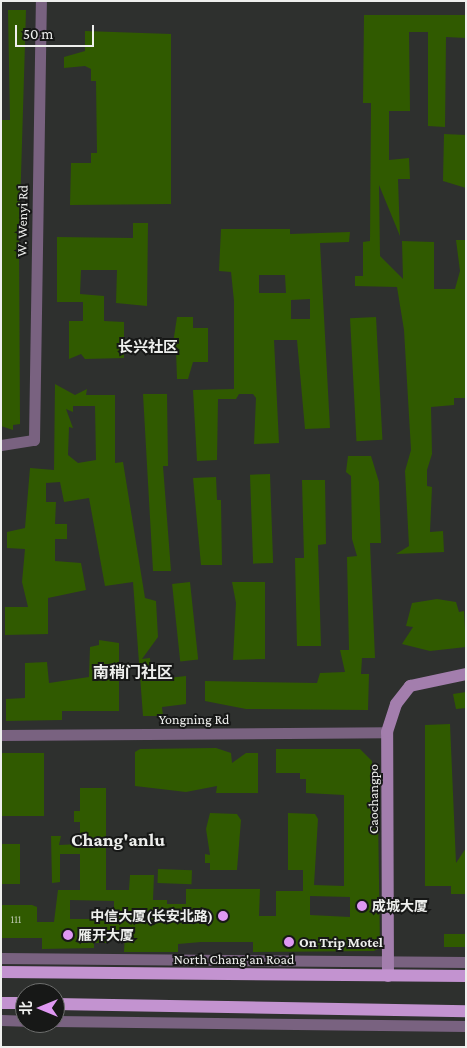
<!DOCTYPE html>
<html>
<head>
<meta charset="utf-8">
<style>
  body { margin:0 }
  #map { position:relative; width:467px; height:1048px; overflow:hidden; background:#2e302e; font-family:"Crimson Pro","Noto Sans SC",serif }
  div>[style] { position:absolute }
  [style*='--x'] { left:calc(var(--x)*1px); top:calc(var(--y)*1px); width:calc(var(--w)*1px); rotate:calc(var(--a)*1deg) }
  .building>* { inset:0; background:#305a00; transform-origin:0 0 }
  .street>* { height:11px; margin:-5.5px; padding:0 5.5px; transform-origin:5.5px; border-radius:5.5px; background:#796280 }
  .secondary>* { height:12px; margin:-6px; padding:0 6px; transform-origin:6px; border-radius:6px; background:#a37ead }
  .primary>* { height:12px; margin:-6px; padding:0 6px; transform-origin:6px; border-radius:6px; background:#c393d0 }
  .dots>* { width:14px; height:14px; translate:-50% -50%; box-sizing:border-box; border:2px solid #171817; border-radius:50% }
  span { translate:-50% -50%; white-space:nowrap; text-align:center; line-height:1.15; -webkit-text-stroke:4px #171817; paint-order:stroke }
  .number-label { font-size:11px; color:#becab2 }
  .number-label span { -webkit-text-stroke-width:0 }
  .street-label { font-size:14px; color:#eeefed }
  .poi-label { font-size:14px; color:#eeefed; font-weight:700 }
  .left { translate:0 -50%; text-align:left }
  .right { translate:-100% -50%; text-align:right }
  .neighbourhood-label { font-size:15px; color:#eeefed; font-weight:700 }
  .quarter-label { font-size:16px; color:#eeefed; font-weight:700 }
  .district-label { font-size:19px; color:#eeefed; font-weight:700 }
  .frame { position:absolute; inset:0; border:2px solid #eeefed; pointer-events:none }
  .north { position:absolute; left:15px; top:983px; width:50px; height:50px; box-sizing:border-box; background:#171817; border:1px solid #6d6e6d; border-radius:50%; rotate:270deg; font-size:14px; font-weight:700; line-height:20px; text-align:center; color:#eeefed }
  .north::after { content:''; display:block; margin:auto; width:18px; height:22px; background:#df98f2; clip-path:polygon(50% 0,100% 100%,50% 72%,0 100%) }
  .scale { position:absolute; left:15px; top:25px; width:79px; height:22px; box-sizing:border-box; border:2px solid #eeefed; border-top:0; padding-left:6px; font-size:15px; line-height:18px; white-space:nowrap; color:#eeefed; -webkit-text-stroke:4px #171817; paint-order:stroke }
</style>
</head>
<body>
<div id="map">
  <div class="building">
    <div style="clip-path:polygon(8px 10px,26px 10px,19px 242px,20px 424px,13px 425px,13px 430px,1px 426px,1px 120px,10px 120px)"></div>
    <div style="clip-path:polygon(364px 15px,466px 15px,466px 38px,446px 37px,445px 127px,428px 126px,428px 32px,409px 32px,410px 111px,389px 111px,389px 160px,409px 158px,410px 179px,398px 179px,400px 236px,379px 185px,380px 256px,403px 279px,402px 241px,434px 242px,434px 289px,455px 289px,460px 271px,456px 240px,466px 240px,466px 398px,454px 398px,454px 405px,431px 407px,432px 454px,427px 470px,427px 486px,432px 487px,430px 532px,443px 531px,444px 552px,396px 554px,409px 546px,405px 471px,411px 450px,404px 330px,397px 287px,355px 286px,355px 276px,363px 276px,363px 242px,370px 241px,371px 103px,363px 103px)"></div>
    <div style="clip-path:polygon(85px 31px,171px 34px,171px 204px,70px 205px,71px 163px,91px 163px,91px 153px,97px 153px,96px 81px,91px 81px,91px 69px,85px 66px,64px 68px,64px 57px,85px 51px)"></div>
    <div style="clip-path:polygon(444px 134px,466px 135px,466px 188px,443px 181px)"></div>
    <div style="clip-path:polygon(133px 223px,148px 223px,147px 306px,116px 303px,117px 270px,81px 270px,80px 294px,104px 296px,104px 321px,124px 322px,124px 358px,85px 359px,81px 354px,69px 359px,69px 321px,83px 321px,83px 302px,57px 302px,57px 237px,133px 238px)"></div>
    <div style="clip-path:polygon(evenodd,221px 229px,290px 229px,290px 234px,350px 232px,349px 242px,320px 243px,330px 428px,305px 429px,297px 340px,274px 340px,279px 443px,254px 444px,256px 398px,253px 394px,239px 394px,236px 399px,218px 399px,217px 460px,197px 461px,193px 390px,234px 389px,234px 301px,231px 272px,219px 271px,221px 229px,259px 275px,285px 275px,286px 293px,259px 293px,259px 275px,221px 229px,310px 299px,310px 319px,291px 319px,291px 300px,310px 299px)"></div>
    <div style="clip-path:polygon(177px 317px,193px 317px,193px 328px,208px 328px,208px 362px,193px 362px,188px 379px,177px 379px,176px 350px,172px 350px)"></div>
    <div style="left:376px;top:317px;width:123px;height:26px;rotate:87deg"></div>
    <div style="clip-path:polygon(evenodd,55px 384px,75px 395px,87px 389px,86px 395px,115px 395px,115px 463px,123px 462px,145px 598px,156px 601px,158px 637px,142px 659px,150px 658px,151px 675px,160px 679px,186px 676px,186px 704px,162px 707px,163px 716px,143px 716px,133px 582px,105px 586px,89px 498px,64px 502px,60px 482px,46px 483px,46px 502px,56px 502px,55px 524px,67px 524px,67px 539px,55px 539px,55px 561px,81px 563px,86px 590px,48px 598px,48px 634px,5px 635px,5px 607px,28px 607px,22px 582px,25px 549px,7px 548px,7px 532px,25px 528px,30px 468px,54px 470px,55px 384px,73px 406px,95px 406px,96px 460px,78px 463px,68px 455px,69px 427px,73px 428px,66px 409px,73px 412px,73px 406px)"></div>
    <div style="clip-path:polygon(143px 394px,167px 394px,168px 466px,163px 466px,171px 571px,153px 571px)"></div>
    <div style="clip-path:polygon(348px 456px,371px 456px,379px 482px,381px 543px,370px 543px,375px 658px,362px 658px,361px 674px,369px 674px,368px 710px,246px 709px,205px 701px,205px 681px,317px 683px,320px 673px,345px 672px,340px 650px,349px 650px,347px 557px,357px 556px,352px 539px,351px 476px,346px 472px)"></div>
    <div style="left:270px;top:474px;width:89px;height:20px;rotate:88deg"></div>
    <div style="clip-path:polygon(216px 477px,217px 500px,221px 500px,222px 565px,201px 565px,193px 478px)"></div>
    <div style="clip-path:polygon(302px 480px,325px 480px,326px 544px,318px 545px,321px 646px,297px 646px,295px 558px,304px 558px)"></div>
    <div style="left:190px;top:582px;width:78px;height:18px;rotate:84deg"></div>
    <div style="clip-path:polygon(232px 582px,265px 582px,265px 659px,233px 660px,236px 603px)"></div>
    <div style="clip-path:polygon(437px 599px,456px 602px,459px 612px,464px 611px,466px 647px,430px 651px,402px 644px,413px 627px,406px 626px,412px 603px)"></div>
    <div style="clip-path:polygon(99px 640px,119px 643px,119px 711px,62px 711px,62px 720px,6px 721px,6px 699px,25px 698px,25px 663px,47px 662px,49px 683px,89px 677px,90px 647px,99px 645px)"></div>
    <div style="clip-path:polygon(466px 692px,466px 708px,456px 709px,453px 694px)"></div>
    <div style="clip-path:polygon(450px 724px,456px 863px,466px 848px,466px 894px,451px 894px,451px 886px,425px 886px,425px 725px)"></div>
    <div style="clip-path:polygon(216px 748px,231px 753px,232px 763px,246px 753px,258px 753px,258px 793px,216px 793px,217px 786px,186px 792px,135px 786px,135px 752px,140px 749px)"></div>
    <div style="clip-path:polygon(evenodd,276px 749px,360px 749px,372px 761px,372px 814px,378px 814px,380px 948px,374px 951px,253px 952px,253px 942px,201px 942px,178px 944px,178px 952px,124px 952px,125px 933px,107px 933px,107px 943px,94px 943px,94px 948px,42px 949px,42px 938px,1px 938px,1px 905px,32px 905px,37px 907px,37px 922px,54px 922px,58px 890px,80px 890px,80px 854px,60px 854px,60px 882px,52px 883px,51px 836px,61px 836px,59px 845px,80px 844px,80px 822px,74px 822px,74px 811px,80px 811px,80px 788px,106px 788px,106px 890px,129px 890px,130px 875px,154px 875px,153px 900px,167px 900px,167px 904px,186px 904px,186px 889px,260px 889px,259px 916px,276px 916px,276px 891px,303px 891px,303px 870px,288px 870px,288px 813px,315px 814px,318px 819px,314px 885px,344px 886px,344px 795px,306px 793px,306px 779px,300px 779px,300px 773px,276px 773px,276px 749px,310px 896px,350px 897px,350px 917px,310px 915px,310px 896px,276px 749px,70px 900px,114px 901px,114px 919px,70px 919px,70px 900px)"></div>
    <div style="left:44px;top:753px;width:63px;height:43px;rotate:90deg"></div>
    <div style="clip-path:polygon(210px 813px,237px 814px,241px 820px,237px 870px,210px 870px,210px 863px,205px 863px,205px 854px,210px 855px,206px 829px)"></div>
    <div style="left:1px;top:844px;width:19px;height:40px"></div>
    <div style="left:158px;top:869px;width:34px;height:14px;rotate:2deg"></div>
    <div style="left:444px;top:934px;width:22px;height:13px"></div>
  </div>
  <div class="street">
    <div style="--x:1;--y:445;--w:33;--a:-9"></div>
    <div style="--x:34;--y:440;--w:439;--a:-89.1"></div>
    <div style="--x:1;--y:735;--w:386;--a:-0.4"></div>
    <div style="--x:1;--y:958;--w:465;--a:0.5"></div>
    <div style="--x:1;--y:1020;--w:24;--a:2"></div>
    <div style="--x:55;--y:1021;--w:411;--a:0.7"></div>
  </div>
  <div class="secondary">
    <div style="--x:388;--y:976;--w:244;--a:-90.2"></div>
    <div style="--x:387;--y:732;--w:29;--a:-72"></div>
    <div style="--x:396;--y:704;--w:23;--a:-52"></div>
    <div style="--x:410;--y:686;--w:57;--a:-12.1"></div>
  </div>
  <div class="primary">
    <div style="--x:1;--y:972;--w:465;--a:0.5"></div>
    <div style="--x:1;--y:1003;--w:24;--a:0"></div>
    <div style="--x:55;--y:1004;--w:411;--a:1"></div>
  </div>
  <div class="dots">
    <div style="left:362px;top:906px;background:#df98f2"></div>
    <div style="left:223px;top:916px;background:#df98f2"></div>
    <div style="left:68px;top:935px;background:#df98f2"></div>
    <div style="left:289px;top:942px;background:#df98f2"></div>
  </div>
  <div class="number-label">
    <span style="left:16px;top:919px">111</span>
  </div>
  <div class="street-label">
    <span style="left:22px;top:221px;rotate:-89deg">W. Wenyi Rd</span>
    <span style="left:194px;top:719px">Yongning Rd</span>
    <span style="left:373px;top:799px;rotate:-90deg">Caochangpo</span>
    <span style="left:234px;top:959px">North Chang'an Road</span>
  </div>
  <div class="poi-label">
    <span class="left" style="left:372px;top:906px">成城大厦</span>
    <span class="right" style="left:213px;top:916px">中信大厦(长安北路)</span>
    <span class="left" style="left:78px;top:935px">雁开大厦</span>
    <span class="left" style="left:299px;top:942px">On Trip Motel</span>
  </div>
  <div class="neighbourhood-label">
    <span style="left:148px;top:348px">长兴社区</span>
  </div>
  <div class="quarter-label">
    <span style="left:133px;top:673px">南稍门社区</span>
  </div>
  <div class="district-label">
    <span style="left:118px;top:840px">Chang'anlu</span>
  </div>
  <div class="frame"></div>
  <div class="north">北</div>
  <div class="scale">50 m</div>
</div>
</body>
</html>
